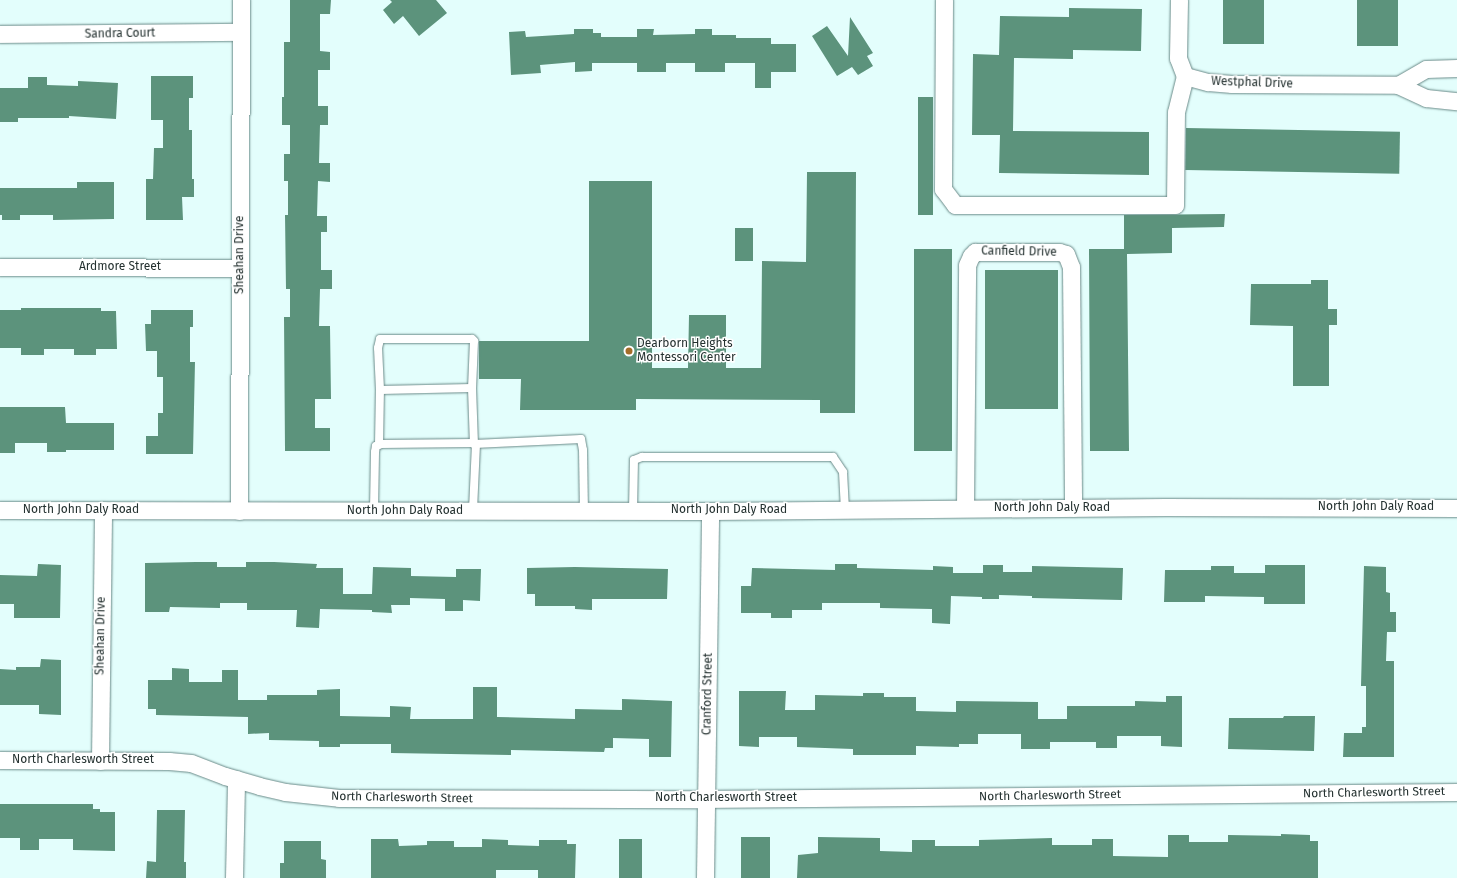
<!DOCTYPE html>
<html>
<head>
<meta charset="utf-8">
<style>
  body { margin:0 }
  #map { position:relative; width:1457px; height:878px; overflow:hidden; background:#e3fefc; font-family:"Fira Sans",sans-serif }
  div>[style] { position:absolute }
  [style*='--x'] { left:calc(var(--x)*1px); top:calc(var(--y)*1px); width:calc(var(--w)*1px); rotate:calc(var(--a)*1deg) }
  .building>* { inset:0; background:#5c937c; transform-origin:0 0 }
  .roads { filter:drop-shadow(0 0 1px #6a8a88) drop-shadow(0 0 1px #6a8a88) }
  .service>* { height:8px; margin:-4px; padding:0 4px; transform-origin:4px; border-radius:4px; background:#fff }
  .minor>* { height:17px; margin:-8.5px; padding:0 8.5px; transform-origin:8.5px; border-radius:8.5px; background:#fff }
  .dots>* { width:11px; height:11px; translate:-50% -50%; box-sizing:border-box; border:2px solid #fff; border-radius:50% }
  span { translate:-50% -50%; white-space:nowrap; text-align:center; line-height:1.15; -webkit-text-stroke:3px #fff; paint-order:stroke }
  .street-label { font-size:12px; color:#243130 }
  .poi-label { font-size:12px; color:#243130 }
  .left { translate:0 -50%; text-align:left }
</style>
</head>
<body>
<div id="map">
  <div class="building">
    <div style="clip-path:polygon(290px 0,331px 0,330px 14px,320px 14px,320px 51px,330px 52px,330px 70px,318px 70px,318px 106px,328px 106px,328px 125px,320px 125px,319px 163px,330px 163px,330px 182px,318px 181px,317px 216px,327px 216px,327px 232px,321px 232px,321px 270px,332px 270px,332px 289px,320px 289px,319px 326px,330px 326px,331px 399px,315px 399px,315px 428px,330px 428px,330px 451px,285px 451px,284px 317px,290px 317px,290px 289px,286px 289px,285px 215px,288px 215px,288px 181px,284px 181px,284px 154px,290px 154px,290px 125px,282px 125px,282px 97px,284px 97px,284px 42px,290px 42px)"></div>
    <div style="clip-path:polygon(390px 0,436px 0,447px 13px,419px 36px,403px 16px,394px 24px,383px 10px,392px 2px)"></div>
    <div style="left:1223px;top:0;width:41px;height:44px"></div>
    <div style="left:1357px;top:0;width:41px;height:46px"></div>
    <div style="clip-path:polygon(1069px 8px,1142px 9px,1141px 51px,1073px 50px,1073px 59px,1014px 58px,1013px 131px,1149px 132px,1149px 175px,999px 173px,1000px 135px,972px 135px,973px 54px,999px 55px,1000px 16px,1069px 17px)"></div>
    <div style="clip-path:polygon(850px 17px,873px 53px,867px 56px,873px 66px,858px 75px,852px 67px,837px 76px,812px 36px,827px 26px,848px 56px)"></div>
    <div style="clip-path:polygon(574px 29px,593px 29px,593px 33px,601px 33px,601px 37px,637px 37px,637px 29px,654px 29px,653px 35px,695px 34px,695px 29px,712px 29px,712px 35px,736px 35px,736px 38px,771px 38px,771px 44px,796px 44px,796px 72px,771px 72px,771px 88px,755px 88px,755px 63px,725px 63px,725px 72px,695px 72px,695px 63px,666px 63px,666px 72px,637px 72px,637px 63px,592px 63px,592px 71px,575px 72px,575px 62px,540px 65px,541px 73px,511px 75px,509px 32px,525px 31px,526px 37px,574px 34px)"></div>
    <div style="clip-path:polygon(151px 76px,193px 76px,193px 98px,189px 98px,189px 130px,192px 130px,192px 179px,194px 179px,194px 197px,182px 197px,183px 220px,146px 220px,146px 179px,153px 179px,154px 148px,163px 148px,163px 120px,151px 120px)"></div>
    <div style="clip-path:polygon(28px 77px,47px 77px,47px 85px,78px 86px,78px 81px,118px 83px,116px 119px,69px 116px,69px 118px,18px 118px,18px 122px,0 122px,0 88px,28px 88px)"></div>
    <div style="left:918px;top:97px;width:15px;height:118px"></div>
    <div style="left:1186px;top:128px;width:214px;height:42px;rotate:1deg"></div>
    <div style="clip-path:polygon(807px 172px,856px 172px,855px 413px,820px 413px,820px 400px,636px 399px,636px 410px,520px 410px,521px 379px,479px 379px,479px 341px,589px 341px,589px 181px,652px 181px,652px 368px,688px 368px,689px 315px,726px 315px,726px 368px,761px 368px,762px 261px,806px 262px)"></div>
    <div style="clip-path:polygon(77px 182px,114px 182px,114px 219px,53px 220px,53px 215px,20px 215px,20px 220px,2px 220px,2px 215px,0 215px,0 188px,77px 188px)"></div>
    <div style="clip-path:polygon(1225px 214px,1224px 227px,1172px 228px,1172px 253px,1127px 254px,1129px 451px,1090px 451px,1089px 249px,1124px 249px,1124px 215px)"></div>
    <div style="left:735px;top:228px;width:18px;height:33px"></div>
    <div style="left:914px;top:249px;width:38px;height:202px"></div>
    <div style="left:985px;top:270px;width:73px;height:139px"></div>
    <div style="clip-path:polygon(1311px 280px,1328px 280px,1328px 309px,1337px 309px,1337px 325px,1329px 325px,1329px 386px,1293px 386px,1293px 326px,1250px 325px,1251px 284px,1311px 284px)"></div>
    <div style="clip-path:polygon(21px 308px,101px 308px,101px 311px,116px 311px,117px 349px,96px 349px,96px 355px,74px 355px,74px 349px,44px 349px,44px 355px,21px 355px,21px 348px,0 348px,0 310px,21px 310px)"></div>
    <div style="clip-path:polygon(151px 310px,193px 310px,193px 327px,190px 327px,190px 362px,195px 362px,193px 454px,146px 454px,146px 436px,158px 436px,158px 413px,163px 413px,163px 377px,157px 377px,157px 351px,146px 351px,145px 324px,151px 324px)"></div>
    <div style="clip-path:polygon(0 407px,65px 407px,66px 423px,114px 423px,114px 450px,66px 450px,66px 452px,47px 452px,47px 443px,15px 443px,15px 453px,0 453px)"></div>
    <div style="clip-path:polygon(196px 562px,217px 562px,217px 567px,246px 567px,246px 562px,274px 562px,317px 564px,316px 568px,343px 568px,343px 594px,372px 594px,373px 567px,411px 568px,411px 576px,456px 577px,456px 569px,481px 569px,480px 601px,463px 600px,463px 611px,445px 611px,445px 599px,410px 598px,410px 605px,391px 605px,392px 613px,372px 612px,372px 610px,320px 609px,319px 628px,296px 627px,297px 610px,247px 610px,247px 603px,220px 603px,220px 608px,170px 607px,169px 612px,145px 612px,145px 563px)"></div>
    <div style="clip-path:polygon(38px 564px,61px 565px,60px 618px,14px 618px,14px 604px,0 604px,0 575px,37px 576px)"></div>
    <div style="clip-path:polygon(835px 564px,857px 564px,857px 568px,933px 570px,933px 566px,953px 567px,953px 573px,983px 573px,983px 565px,1003px 565px,1003px 572px,1032px 572px,1032px 566px,1123px 568px,1122px 600px,1032px 598px,1032px 596px,999px 595px,999px 599px,982px 599px,982px 597px,951px 596px,950px 624px,932px 623px,932px 609px,880px 608px,880px 603px,822px 603px,822px 610px,792px 610px,792px 618px,771px 618px,771px 613px,741px 613px,741px 586px,751px 586px,752px 568px,835px 570px)"></div>
    <div style="clip-path:polygon(1265px 565px,1305px 565px,1305px 604px,1264px 604px,1264px 597px,1205px 596px,1205px 602px,1164px 602px,1165px 570px,1211px 570px,1211px 566px,1234px 566px,1234px 573px,1265px 573px)"></div>
    <div style="clip-path:polygon(1364px 566px,1386px 567px,1386px 592px,1390px 593px,1390px 612px,1396px 612px,1396px 632px,1387px 632px,1386px 661px,1394px 661px,1394px 757px,1343px 757px,1344px 733px,1362px 733px,1362px 727px,1366px 727px,1366px 686px,1361px 686px)"></div>
    <div style="clip-path:polygon(575px 567px,668px 569px,667px 599px,592px 599px,592px 610px,575px 609px,575px 606px,535px 606px,535px 594px,527px 594px,527px 568px)"></div>
    <div style="clip-path:polygon(41px 659px,61px 660px,61px 715px,39px 714px,39px 705px,0 705px,0 669px,16px 670px,16px 667px,40px 667px)"></div>
    <div style="clip-path:polygon(172px 668px,189px 669px,189px 682px,222px 682px,222px 670px,238px 670px,238px 700px,267px 700px,267px 695px,317px 695px,317px 690px,340px 689px,340px 716px,390px 717px,390px 706px,411px 707px,410px 719px,473px 719px,473px 687px,497px 687px,497px 717px,575px 719px,575px 709px,622px 710px,622px 699px,672px 701px,671px 757px,649px 757px,649px 739px,613px 738px,613px 748px,605px 748px,604px 752px,511px 750px,511px 755px,391px 753px,391px 744px,340px 744px,340px 747px,319px 747px,319px 741px,269px 740px,269px 733px,248px 734px,248px 717px,156px 715px,156px 709px,148px 709px,148px 680px,172px 680px)"></div>
    <div style="clip-path:polygon(739px 691px,786px 691px,785px 710px,815px 710px,815px 695px,863px 696px,863px 693px,884px 693px,884px 697px,916px 697px,916px 711px,956px 712px,956px 701px,1038px 702px,1038px 719px,1067px 719px,1067px 706px,1135px 706px,1135px 701px,1166px 702px,1166px 696px,1182px 696px,1182px 747px,1161px 746px,1161px 736px,1117px 736px,1117px 748px,1096px 748px,1096px 742px,1050px 742px,1050px 749px,1021px 749px,1021px 734px,978px 734px,978px 744px,959px 744px,959px 747px,916px 746px,916px 755px,853px 755px,853px 749px,797px 747px,797px 737px,759px 737px,759px 747px,739px 746px)"></div>
    <div style="clip-path:polygon(1284px 716px,1315px 716px,1314px 751px,1228px 749px,1229px 718px,1283px 718px)"></div>
    <div style="clip-path:polygon(0 804px,93px 804px,93px 809px,100px 809px,100px 812px,115px 812px,115px 851px,73px 850px,73px 839px,39px 839px,39px 850px,20px 850px,20px 838px,0 838px)"></div>
    <div style="clip-path:polygon(157px 810px,185px 810px,184px 862px,186px 862px,186px 878px,146px 878px,147px 861px,156px 862px)"></div>
    <div style="clip-path:polygon(1281px 834px,1310px 835px,1310px 841px,1318px 841px,1318px 878px,797px 878px,798px 855px,818px 853px,818px 837px,880px 838px,880px 851px,912px 852px,912px 840px,935px 840px,935px 846px,979px 846px,979px 840px,1052px 838px,1052px 845px,1092px 845px,1092px 839px,1113px 839px,1113px 856px,1168px 857px,1168px 835px,1189px 835px,1189px 842px,1228px 842px,1228px 835px,1281px 836px)"></div>
    <div style="left:741px;top:837px;width:29px;height:41px"></div>
    <div style="clip-path:polygon(371px 839px,398px 839px,399px 846px,427px 845px,427px 841px,454px 841px,454px 847px,482px 847px,482px 839px,508px 840px,508px 845px,539px 846px,539px 840px,567px 840px,567px 844px,576px 844px,575px 878px,538px 878px,538px 870px,496px 870px,496px 878px,371px 878px)"></div>
    <div style="left:619px;top:839px;width:23px;height:39px"></div>
    <div style="clip-path:polygon(284px 841px,321px 841px,321px 859px,326px 860px,326px 878px,280px 878px,280px 863px,284px 863px)"></div>
  </div>
  <div class="roads">
    <div class="service">
      <div style="--x:380;--y:390;--w:42;--a:-92.7"></div>
      <div style="--x:378;--y:348;--w:9;--a:-77"></div>
      <div style="--x:380;--y:339;--w:92;--a:0"></div>
      <div style="--x:472;--y:339;--w:3;--a:45"></div>
      <div style="--x:474;--y:341;--w:47;--a:92.4"></div>
      <div style="--x:379;--y:445;--w:55;--a:-89"></div>
      <div style="--x:380;--y:390;--w:92;--a:-1.2"></div>
      <div style="--x:472;--y:388;--w:56;--a:88"></div>
      <div style="--x:474;--y:444;--w:107;--a:-2.7"></div>
      <div style="--x:581;--y:439;--w:11;--a:80"></div>
      <div style="--x:583;--y:450;--w:61;--a:89.1"></div>
      <div style="--x:374;--y:510;--w:58;--a:-89"></div>
      <div style="--x:375;--y:452;--w:6;--a:-81"></div>
      <div style="--x:376;--y:446;--w:4;--a:-27"></div>
      <div style="--x:380;--y:444;--w:93;--a:-0.6"></div>
      <div style="--x:473;--y:443;--w:3;--a:18"></div>
      <div style="--x:476;--y:444;--w:67;--a:92.6"></div>
      <div style="--x:633;--y:511;--w:51;--a:-88.9"></div>
      <div style="--x:634;--y:460;--w:9;--a:-21"></div>
      <div style="--x:642;--y:457;--w:191;--a:0"></div>
      <div style="--x:833;--y:457;--w:18;--a:56"></div>
      <div style="--x:843;--y:472;--w:37;--a:87"></div>
    </div>
    <div class="minor">
      <div style="--x:944;--y:0;--w:189;--a:90.3"></div>
      <div style="--x:943;--y:189;--w:20;--a:53"></div>
      <div style="--x:955;--y:205;--w:220;--a:0"></div>
      <div style="--x:1175;--y:205;--w:93;--a:-89.4"></div>
      <div style="--x:1176;--y:112;--w:37;--a:-76"></div>
      <div style="--x:1179;--y:0;--w:58;--a:91"></div>
      <div style="--x:1178;--y:58;--w:19;--a:69"></div>
      <div style="--x:1185;--y:76;--w:24;--a:15"></div>
      <div style="--x:1208;--y:82;--w:24;--a:5"></div>
      <div style="--x:1232;--y:84;--w:166;--a:0.3"></div>
      <div style="--x:1398;--y:85;--w:31;--a:25"></div>
      <div style="--x:1426;--y:98;--w:31;--a:6"></div>
      <div style="--x:0;--y:34;--w:240;--a:-0.5"></div>
      <div style="--x:1398;--y:85;--w:32;--a:-30"></div>
      <div style="--x:1426;--y:69;--w:31;--a:-2"></div>
      <div style="--x:0;--y:267;--w:240;--a:0.2"></div>
      <div style="--x:965;--y:508;--w:243;--a:-89.5"></div>
      <div style="--x:967;--y:265;--w:10;--a:-66"></div>
      <div style="--x:971;--y:256;--w:6;--a:-45"></div>
      <div style="--x:975;--y:252;--w:84;--a:0"></div>
      <div style="--x:1059;--y:252;--w:7;--a:16"></div>
      <div style="--x:1066;--y:254;--w:14;--a:69"></div>
      <div style="--x:1071;--y:267;--w:241;--a:89.5"></div>
      <div style="--x:0;--y:510;--w:710;--a:0.08"></div>
      <div style="--x:710;--y:511;--w:455;--a:-0.5"></div>
      <div style="--x:1165;--y:507;--w:292;--a:0.2"></div>
      <div style="--x:239;--y:511;--w:511;--a:-89.78"></div>
      <div style="--x:0;--y:760;--w:169;--a:0.3"></div>
      <div style="--x:169;--y:761;--w:22;--a:5"></div>
      <div style="--x:191;--y:763;--w:36;--a:21"></div>
      <div style="--x:225;--y:776;--w:35;--a:16"></div>
      <div style="--x:259;--y:786;--w:27;--a:13"></div>
      <div style="--x:285;--y:792;--w:54;--a:6.3"></div>
      <div style="--x:339;--y:798;--w:359;--a:0.2"></div>
      <div style="--x:698;--y:799;--w:759;--a:-0.53"></div>
      <div style="--x:100;--y:761;--w:251;--a:-89.3"></div>
      <div style="--x:234;--y:878;--w:99;--a:-88.8"></div>
      <div style="--x:705;--y:878;--w:367;--a:-89.2"></div>
    </div>
  </div>
  <div class="dots">
    <div style="left:629px;top:351px;background:#a46d29"></div>
  </div>
  <div class="street-label">
    <span style="left:120px;top:34px;rotate:-1deg">Sandra Court</span>
    <span style="left:1252px;top:83px;rotate:2deg">Westphal Drive</span>
    <span style="left:1019px;top:252px;rotate:1deg">Canfield Drive</span>
    <span style="left:240px;top:255px;rotate:-90deg">Sheahan Drive</span>
    <span style="left:120px;top:267px">Ardmore Street</span>
    <span style="left:1376px;top:507px">North John Daly Road</span>
    <span style="left:1052px;top:508px">North John Daly Road</span>
    <span style="left:81px;top:510px">North John Daly Road</span>
    <span style="left:729px;top:510px">North John Daly Road</span>
    <span style="left:405px;top:511px">North John Daly Road</span>
    <span style="left:101px;top:636px;rotate:-89deg">Sheahan Drive</span>
    <span style="left:708px;top:694px;rotate:-89deg">Cranford Street</span>
    <span style="left:83px;top:760px">North Charlesworth Street</span>
    <span style="left:1374px;top:793px;rotate:-1deg">North Charlesworth Street</span>
    <span style="left:1050px;top:796px;rotate:-1deg">North Charlesworth Street</span>
    <span style="left:402px;top:798px;rotate:1deg">North Charlesworth Street</span>
    <span style="left:726px;top:798px">North Charlesworth Street</span>
  </div>
  <div class="poi-label">
    <span class="left" style="left:637px;top:351px">Dearborn Heights<br>Montessori Center</span>
  </div>
</div>
</body>
</html>
